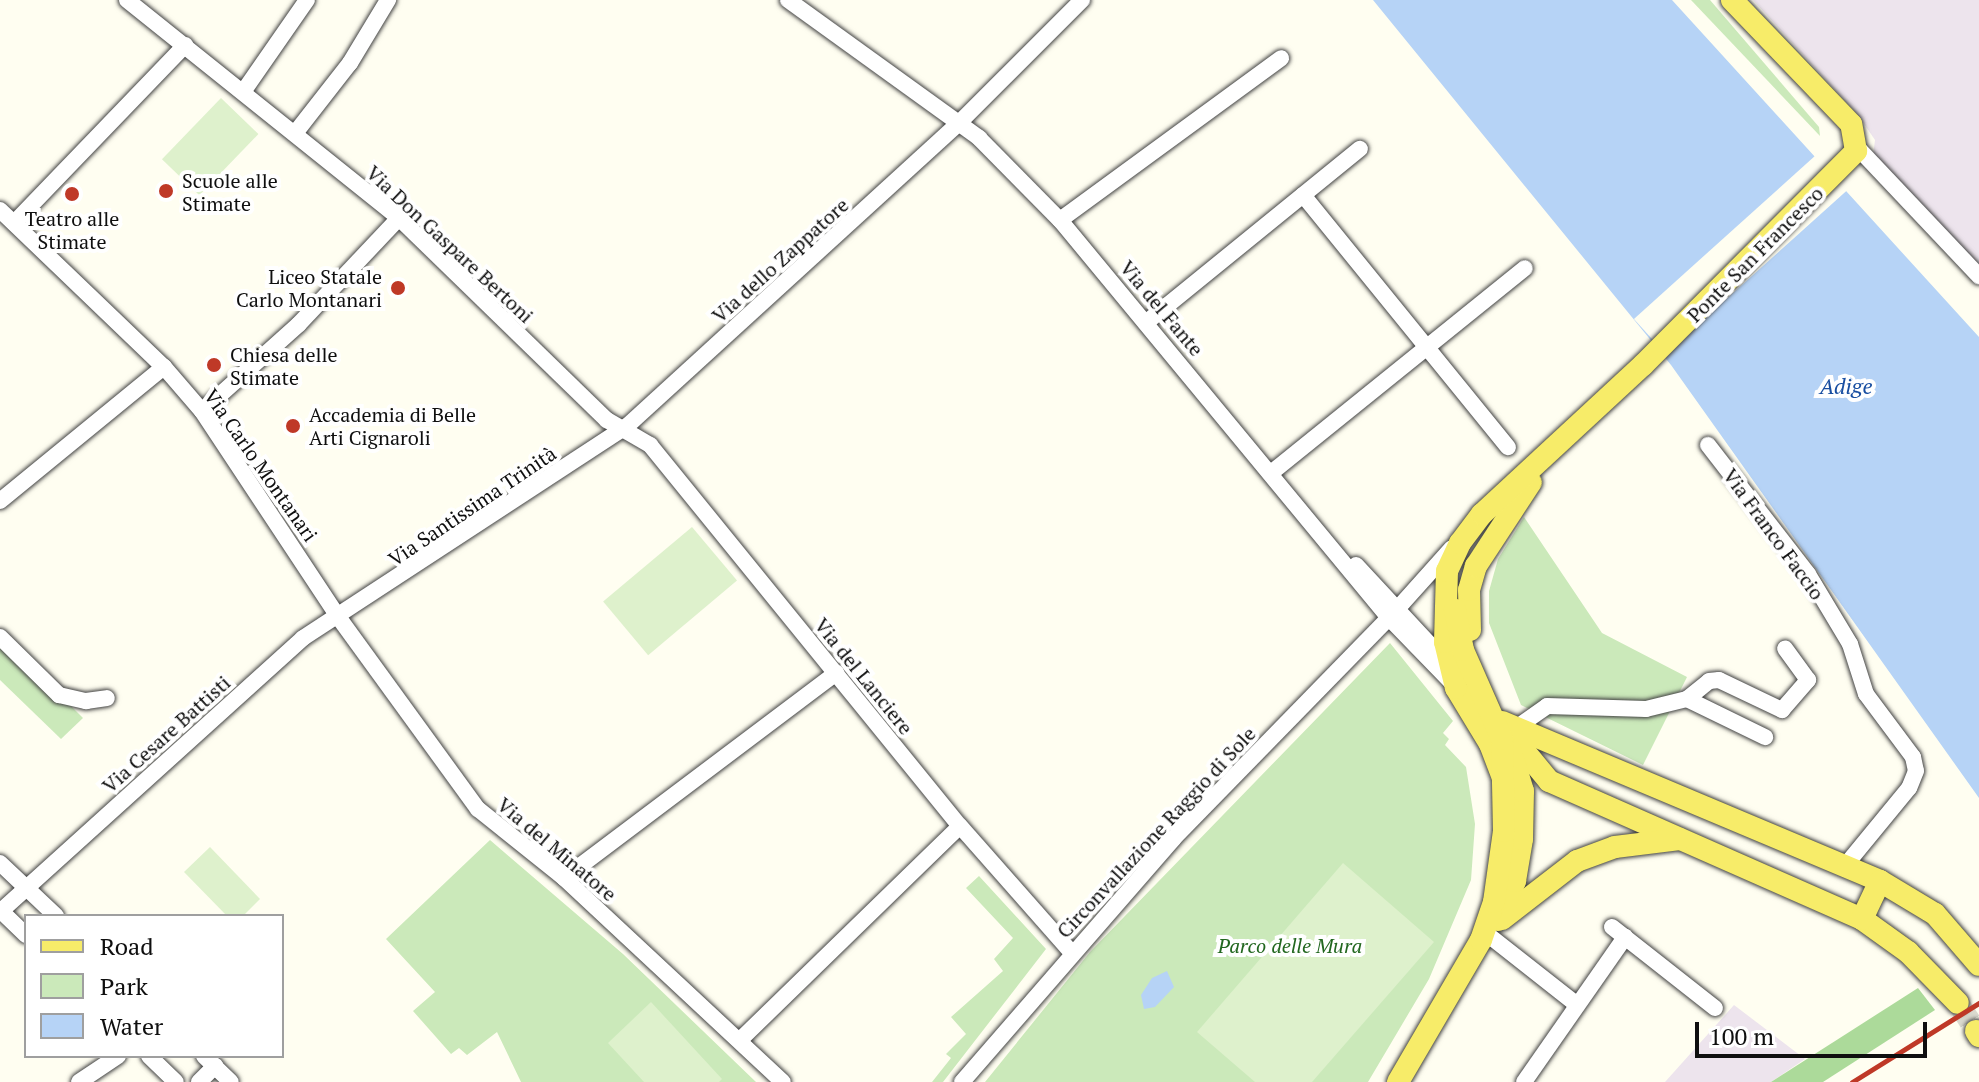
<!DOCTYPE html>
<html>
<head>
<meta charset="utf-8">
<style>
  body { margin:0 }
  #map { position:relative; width:1979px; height:1082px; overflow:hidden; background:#fffef1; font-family:"PT Serif",serif }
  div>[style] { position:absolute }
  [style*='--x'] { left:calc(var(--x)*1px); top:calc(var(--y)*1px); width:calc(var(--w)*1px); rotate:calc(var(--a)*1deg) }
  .industrial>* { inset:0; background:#ede4ed }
  .green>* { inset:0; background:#cbe9ba }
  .forest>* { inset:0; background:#acda9a }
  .pitch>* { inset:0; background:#def1cc; transform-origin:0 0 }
  .water>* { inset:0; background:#b6d3f6 }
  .pier>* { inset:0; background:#fffef1; transform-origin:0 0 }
  .major-tunnel>* { height:22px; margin-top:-11px; transform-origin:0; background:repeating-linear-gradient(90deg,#dbdacf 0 22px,transparent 0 33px) }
  .roads { filter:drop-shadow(0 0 2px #424242) drop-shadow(0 0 2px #424242) }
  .minor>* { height:16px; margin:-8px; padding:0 8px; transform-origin:8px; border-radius:8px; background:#fff }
  .major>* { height:22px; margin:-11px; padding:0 11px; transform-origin:11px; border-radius:11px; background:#f7ec69 }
  .rail>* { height:5px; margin:-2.5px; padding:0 2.5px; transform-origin:2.5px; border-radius:2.5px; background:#bf3927 }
  .dots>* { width:22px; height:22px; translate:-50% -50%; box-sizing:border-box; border:4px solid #fff; border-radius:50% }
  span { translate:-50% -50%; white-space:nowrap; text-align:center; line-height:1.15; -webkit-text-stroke:8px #fff; paint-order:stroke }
  .poi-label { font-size:20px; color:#0f0f0f }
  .left { translate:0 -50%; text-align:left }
  .right { translate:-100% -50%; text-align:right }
  .street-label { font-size:20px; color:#0f0f0f }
  .park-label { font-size:20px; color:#22671f; font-style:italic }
  .water-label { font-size:22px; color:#184ea1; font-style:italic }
  .legend { position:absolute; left:24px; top:914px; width:260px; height:144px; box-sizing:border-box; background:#fff; border:2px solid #9f9f9f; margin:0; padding:10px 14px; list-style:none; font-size:24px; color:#0f0f0f }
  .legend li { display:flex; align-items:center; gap:16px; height:40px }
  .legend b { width:40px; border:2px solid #9f9f9f }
  .scale { position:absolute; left:1695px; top:1022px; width:232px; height:36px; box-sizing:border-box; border:4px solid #0f0f0f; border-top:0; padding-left:10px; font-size:24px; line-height:28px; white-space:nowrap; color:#0f0f0f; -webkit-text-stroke:6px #fff; paint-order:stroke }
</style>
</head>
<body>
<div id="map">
  <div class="industrial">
    <div style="clip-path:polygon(1753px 0,1979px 0,1979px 275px,1873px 156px,1875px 140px,1858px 115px)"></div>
    <div style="clip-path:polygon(1734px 1005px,1805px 1059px,1771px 1082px,1665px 1082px)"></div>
  </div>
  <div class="green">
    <div style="clip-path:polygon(1691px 0,1710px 0,1819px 127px,1820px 136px)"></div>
    <div style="clip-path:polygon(1524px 517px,1602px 633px,1687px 677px,1643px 765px,1521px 705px,1489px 623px,1489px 591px,1498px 559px)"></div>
    <div style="clip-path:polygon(0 635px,83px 718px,61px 739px,0 680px)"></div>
    <div style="clip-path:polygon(1390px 643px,1453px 721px,1443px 733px,1449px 739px,1445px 745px,1466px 767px,1475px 824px,1471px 880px,1429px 979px,1368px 1082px,985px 1082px,1090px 952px)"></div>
    <div style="clip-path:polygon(490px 840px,623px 954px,756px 1082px,521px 1082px,497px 1032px,467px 1055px,459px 1048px,451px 1054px,413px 1011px,435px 992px,386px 939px)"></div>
    <div style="clip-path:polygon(979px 876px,1046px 949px,943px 1082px,932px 1082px,951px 1058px,946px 1054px,966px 1034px,951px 1017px,1003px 971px,994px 959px,1013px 938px,966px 888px)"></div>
  </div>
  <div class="forest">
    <div style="clip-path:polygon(1918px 988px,1935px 1010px,1823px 1082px,1771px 1082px)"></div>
  </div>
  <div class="pitch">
    <div style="left:221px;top:98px;width:52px;height:85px;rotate:44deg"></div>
    <div style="left:692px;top:527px;width:70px;height:116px;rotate:50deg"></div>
    <div style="clip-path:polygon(210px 847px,260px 899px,243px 916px,227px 916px,184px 872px)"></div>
    <div style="clip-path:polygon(1343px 863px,1434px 942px,1312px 1082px,1255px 1082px,1197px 1032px)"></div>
    <div style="clip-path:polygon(651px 1002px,722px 1079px,719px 1082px,644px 1082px,608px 1043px)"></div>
  </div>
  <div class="water">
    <div style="clip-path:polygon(1373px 0,1672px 0,1979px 337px,1979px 798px,1671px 365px)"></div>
    <div style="clip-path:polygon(1167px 971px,1174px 987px,1155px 1007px,1144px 1009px,1141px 995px,1152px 978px)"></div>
  </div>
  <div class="pier">
    <div style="left:1816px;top:155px;width:47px;height:245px;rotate:48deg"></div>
  </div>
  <div class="major-tunnel">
    <div style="--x:1958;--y:1003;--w:33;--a:57"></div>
  </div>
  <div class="roads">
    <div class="minor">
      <div style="--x:127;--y:0;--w:349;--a:38.7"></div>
      <div style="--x:399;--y:218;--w:290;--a:44.2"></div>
      <div style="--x:607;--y:420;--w:50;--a:30.2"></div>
      <div style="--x:650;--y:445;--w:491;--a:50.9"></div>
      <div style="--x:960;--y:826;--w:168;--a:48.6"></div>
      <div style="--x:788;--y:0;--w:236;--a:35.8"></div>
      <div style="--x:979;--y:138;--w:115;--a:45.4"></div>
      <div style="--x:1060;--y:220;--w:516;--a:50.42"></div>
      <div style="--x:1389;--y:618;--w:96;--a:45.8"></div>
      <div style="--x:243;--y:92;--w:112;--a:-55.2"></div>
      <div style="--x:296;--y:132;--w:88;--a:-52"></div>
      <div style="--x:350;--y:63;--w:74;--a:-58.9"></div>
      <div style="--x:1857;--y:147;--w:178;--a:46.6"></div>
      <div style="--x:1303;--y:195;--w:325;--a:50.9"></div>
      <div style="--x:0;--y:210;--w:227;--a:43.8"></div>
      <div style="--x:164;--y:367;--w:58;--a:49.2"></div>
      <div style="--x:202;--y:411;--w:248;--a:56.5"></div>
      <div style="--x:339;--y:618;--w:236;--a:54"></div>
      <div style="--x:478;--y:809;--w:110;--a:38.7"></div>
      <div style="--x:564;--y:878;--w:299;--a:43"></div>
      <div style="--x:1060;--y:220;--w:274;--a:-36.2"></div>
      <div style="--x:14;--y:223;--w:247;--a:-46.1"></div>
      <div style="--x:1148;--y:321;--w:273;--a:-39.1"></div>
      <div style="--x:202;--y:411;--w:130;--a:-41.9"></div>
      <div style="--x:299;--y:324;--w:146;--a:-46.7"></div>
      <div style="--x:1708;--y:445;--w:163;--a:52.2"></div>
      <div style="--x:1808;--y:574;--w:82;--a:59"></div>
      <div style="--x:1850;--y:644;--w:52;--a:72.3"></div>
      <div style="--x:1866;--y:694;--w:79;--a:53.3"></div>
      <div style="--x:1913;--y:757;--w:14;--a:78"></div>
      <div style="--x:1916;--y:771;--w:18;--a:112"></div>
      <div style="--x:1909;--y:788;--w:101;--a:129.4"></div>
      <div style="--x:1271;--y:473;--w:326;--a:-38.9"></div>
      <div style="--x:0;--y:501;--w:212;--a:-39.3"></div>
      <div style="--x:1356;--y:565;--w:137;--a:47.1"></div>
      <div style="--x:1399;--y:607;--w:79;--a:-48.1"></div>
      <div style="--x:0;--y:637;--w:83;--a:44.5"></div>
      <div style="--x:59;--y:695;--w:28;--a:13"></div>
      <div style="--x:86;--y:701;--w:21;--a:-8"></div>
      <div style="--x:1687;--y:699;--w:28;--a:-39"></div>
      <div style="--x:1709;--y:681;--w:10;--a:-6"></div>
      <div style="--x:1719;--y:680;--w:70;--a:25.5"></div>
      <div style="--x:1782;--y:710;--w:40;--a:-49"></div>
      <div style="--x:1808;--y:680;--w:39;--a:-126"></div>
      <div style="--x:1523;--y:723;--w:29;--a:-35"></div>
      <div style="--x:1547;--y:706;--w:99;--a:1.7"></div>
      <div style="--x:1646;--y:709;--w:42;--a:-13.7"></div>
      <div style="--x:1687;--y:699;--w:87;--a:26"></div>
      <div style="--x:0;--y:863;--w:77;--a:43.4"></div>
      <div style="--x:564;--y:878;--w:341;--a:-37"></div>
      <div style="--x:0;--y:910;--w:36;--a:44"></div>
      <div style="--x:1;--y:911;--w:407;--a:-42.1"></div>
      <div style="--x:303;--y:638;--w:386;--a:-33.2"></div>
      <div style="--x:626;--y:427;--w:451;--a:-42.4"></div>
      <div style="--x:959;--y:123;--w:174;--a:-45"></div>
      <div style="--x:1612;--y:927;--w:131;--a:38.2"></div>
      <div style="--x:1487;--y:934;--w:113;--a:38.2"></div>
      <div style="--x:741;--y:1039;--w:305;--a:-44.2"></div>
      <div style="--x:149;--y:1056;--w:37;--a:44"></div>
      <div style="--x:204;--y:1056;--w:37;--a:44"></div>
      <div style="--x:79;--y:1082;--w:47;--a:-33.7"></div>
      <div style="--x:199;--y:1082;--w:23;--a:-45"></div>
      <div style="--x:962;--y:1082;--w:322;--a:-49"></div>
      <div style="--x:1173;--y:839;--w:309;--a:-45.7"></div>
      <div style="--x:1524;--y:1082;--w:177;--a:-55.1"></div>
    </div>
    <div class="major">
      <div style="--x:1470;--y:630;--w:40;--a:-91.4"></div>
      <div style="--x:1469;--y:590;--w:25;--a:-74"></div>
      <div style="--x:1476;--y:566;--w:100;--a:-56.8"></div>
      <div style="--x:1502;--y:722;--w:410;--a:22.8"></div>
      <div style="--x:1880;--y:881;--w:64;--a:31"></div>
      <div style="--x:1935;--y:914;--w:67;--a:49.2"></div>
      <div style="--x:1502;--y:724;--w:74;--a:50.5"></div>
      <div style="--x:1549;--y:781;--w:342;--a:23.8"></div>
      <div style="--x:1862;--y:919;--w:57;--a:35.7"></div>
      <div style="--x:1908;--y:952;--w:71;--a:45.6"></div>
      <div style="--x:1503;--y:778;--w:36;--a:-111"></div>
      <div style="--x:1490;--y:744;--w:66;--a:-121.3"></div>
      <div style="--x:1456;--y:688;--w:47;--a:-103.4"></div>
      <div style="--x:1445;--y:642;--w:71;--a:-88.4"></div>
      <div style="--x:1447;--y:571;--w:31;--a:-65"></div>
      <div style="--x:1460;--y:543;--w:36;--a:-53"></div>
      <div style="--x:1482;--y:514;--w:219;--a:-42.8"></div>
      <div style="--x:1643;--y:365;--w:302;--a:-45.1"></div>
      <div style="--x:1856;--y:151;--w:27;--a:-100"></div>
      <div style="--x:1851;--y:124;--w:172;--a:-133.8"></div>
      <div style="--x:1502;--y:919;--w:95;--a:-37.7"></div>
      <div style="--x:1577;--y:861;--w:40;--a:-20.2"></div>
      <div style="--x:1615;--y:847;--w:65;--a:-7"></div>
      <div style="--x:1862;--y:919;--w:42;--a:-64.7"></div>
      <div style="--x:1498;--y:920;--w:43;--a:-66.4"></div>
      <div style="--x:1515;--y:881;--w:43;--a:-80.5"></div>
      <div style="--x:1522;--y:839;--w:48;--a:-88.8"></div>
      <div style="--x:1523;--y:791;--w:44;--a:-107.2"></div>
      <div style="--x:1976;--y:1031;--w:6;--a:59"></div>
      <div style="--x:1398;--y:1082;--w:164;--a:-59.7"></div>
      <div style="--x:1481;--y:940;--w:40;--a:-71.1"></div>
      <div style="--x:1494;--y:902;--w:72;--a:-82"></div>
      <div style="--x:1504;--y:831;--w:92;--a:-91.2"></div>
      <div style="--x:1502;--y:739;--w:97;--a:-113.7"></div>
      <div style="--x:1463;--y:650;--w:41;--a:-101.3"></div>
    </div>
  </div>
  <div class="rail">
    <div style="--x:1852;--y:1082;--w:150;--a:-31.9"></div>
  </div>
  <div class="dots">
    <div style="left:166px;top:191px;background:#bf3927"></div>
    <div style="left:72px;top:194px;background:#bf3927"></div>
    <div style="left:398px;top:288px;background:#bf3927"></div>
    <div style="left:214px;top:365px;background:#bf3927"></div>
    <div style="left:293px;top:426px;background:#bf3927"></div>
  </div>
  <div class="poi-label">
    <span class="left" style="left:182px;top:192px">Scuole alle<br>Stimate</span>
    <span style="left:72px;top:230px">Teatro alle<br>Stimate</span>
    <span class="right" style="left:382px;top:288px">Liceo Statale<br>Carlo Montanari</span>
    <span class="left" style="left:230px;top:366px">Chiesa delle<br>Stimate</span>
    <span class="left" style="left:309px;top:426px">Accademia di Belle<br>Arti Cignaroli</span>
  </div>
  <div class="street-label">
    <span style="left:450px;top:244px;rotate:43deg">Via Don Gaspare Bertoni</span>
    <span style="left:1755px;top:254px;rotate:-45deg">Ponte San Francesco</span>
    <span style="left:780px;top:260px;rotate:-42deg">Via dello Zappatore</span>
    <span style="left:1162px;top:308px;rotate:50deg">Via del Fante</span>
    <span style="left:261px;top:465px;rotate:55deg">Via Carlo Montanari</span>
    <span style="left:472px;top:506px;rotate:-34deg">Via Santissima Trinità</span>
    <span style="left:1774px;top:534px;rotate:54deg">Via Franco Faccio</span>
    <span style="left:864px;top:676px;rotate:51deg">Via del Lanciere</span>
    <span style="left:166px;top:734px;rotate:-42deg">Via Cesare Battisti</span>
    <span style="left:1156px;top:832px;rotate:-47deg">Circonvallazione Raggio di Sole</span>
    <span style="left:557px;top:849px;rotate:40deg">Via del Minatore</span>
  </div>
  <div class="park-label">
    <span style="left:1290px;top:945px">Parco delle Mura</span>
  </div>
  <div class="water-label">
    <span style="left:1846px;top:386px">Adige</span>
  </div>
  <ul class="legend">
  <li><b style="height:10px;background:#f7ec69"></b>Road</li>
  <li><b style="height:22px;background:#cbe9ba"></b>Park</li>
  <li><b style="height:22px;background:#b6d3f6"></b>Water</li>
  </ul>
  <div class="scale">100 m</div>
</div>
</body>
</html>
